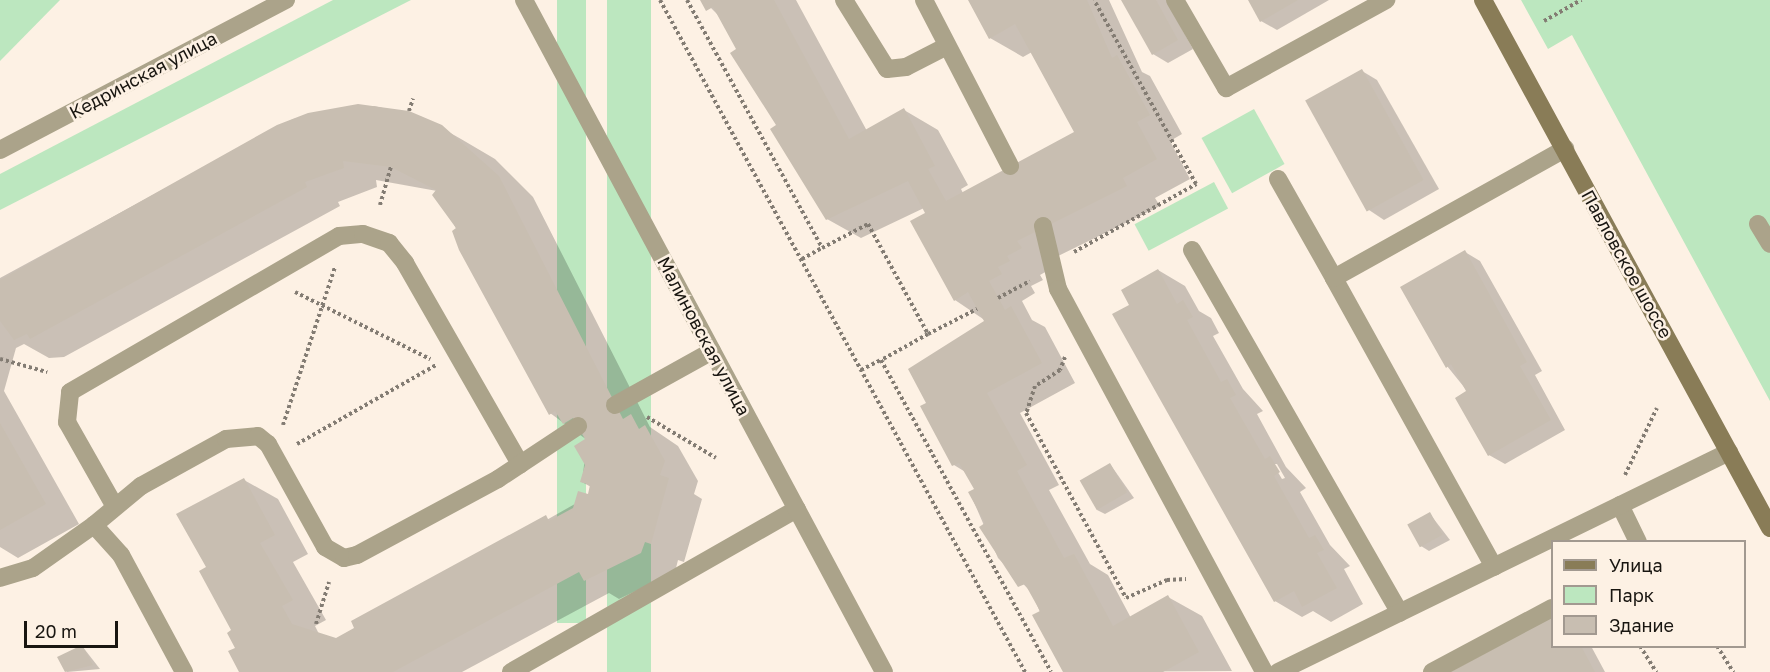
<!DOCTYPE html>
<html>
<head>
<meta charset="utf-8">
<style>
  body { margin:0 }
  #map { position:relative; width:1770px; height:672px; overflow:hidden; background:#fdf1e4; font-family:"Golos Text",sans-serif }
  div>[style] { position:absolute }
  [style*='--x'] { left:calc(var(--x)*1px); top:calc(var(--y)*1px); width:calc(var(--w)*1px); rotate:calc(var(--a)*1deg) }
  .green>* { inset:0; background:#bce7bf; transform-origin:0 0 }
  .shadow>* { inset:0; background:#0003 }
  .building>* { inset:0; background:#c8beb1; transform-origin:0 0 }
  .path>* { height:4px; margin-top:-2px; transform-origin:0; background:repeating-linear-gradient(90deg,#837c73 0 3px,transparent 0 6px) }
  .lane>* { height:18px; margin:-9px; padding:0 9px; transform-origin:9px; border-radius:9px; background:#aba38a }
  .street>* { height:18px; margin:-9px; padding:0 9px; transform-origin:9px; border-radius:9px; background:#aba38a }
  .secondary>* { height:18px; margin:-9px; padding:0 9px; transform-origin:9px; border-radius:9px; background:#897c57 }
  span { translate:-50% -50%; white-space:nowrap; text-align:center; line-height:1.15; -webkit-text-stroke:5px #fdf1e4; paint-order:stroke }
  .street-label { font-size:18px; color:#191611 }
  .legend { position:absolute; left:1551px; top:540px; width:195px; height:108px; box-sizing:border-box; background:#fdf1e4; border:2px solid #a29990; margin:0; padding:8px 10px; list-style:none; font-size:18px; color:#191611 }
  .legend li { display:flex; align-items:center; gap:12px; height:30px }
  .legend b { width:30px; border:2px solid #a29990 }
  .scale { position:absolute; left:24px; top:621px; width:94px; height:27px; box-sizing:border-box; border:3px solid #191611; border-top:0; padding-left:8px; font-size:18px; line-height:21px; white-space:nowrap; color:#191611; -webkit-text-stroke:4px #fdf1e4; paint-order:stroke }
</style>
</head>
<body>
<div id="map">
  <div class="green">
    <div style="clip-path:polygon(0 0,60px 0,0 61px)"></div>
    <div style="clip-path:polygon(333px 0,411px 0,0 210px,0 174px)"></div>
    <div style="left:557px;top:0;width:29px;height:623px"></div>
    <div style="left:607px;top:0;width:44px;height:764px"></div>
    <div style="clip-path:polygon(1521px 0,1770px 0,1770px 401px,1572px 35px,1548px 49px)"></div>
    <div style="left:1254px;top:109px;width:63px;height:60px;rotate:61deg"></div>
    <div style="left:1214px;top:182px;width:30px;height:90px;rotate:62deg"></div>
  </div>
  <div class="shadow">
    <div style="clip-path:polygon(703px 0,796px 0,867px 131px,904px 110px,938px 130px,968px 185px,961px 189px,963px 193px,1076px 132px,1032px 52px,1023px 57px,990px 38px,969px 0,1109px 0,1142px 72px,1150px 76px,1182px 134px,1170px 141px,1190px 179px,1155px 198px,1160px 206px,1050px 260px,1054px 267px,1040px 275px,1043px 280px,1031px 286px,1035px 293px,1022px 301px,1032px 320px,1045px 327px,1075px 383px,1020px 413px,1059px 485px,1049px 490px,1090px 564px,1108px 575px,1131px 618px,1168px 597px,1202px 616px,1232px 671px,1065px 672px,1032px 593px,998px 558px,970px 493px,976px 489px,967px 473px,954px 465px,928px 404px,986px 321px,955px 300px,924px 208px,861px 238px,827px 219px,720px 17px)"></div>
    <div style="clip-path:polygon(1123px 0,1166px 0,1193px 49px,1168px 63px,1153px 54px)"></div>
    <div style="clip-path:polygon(1249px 0,1329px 0,1277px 30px,1261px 21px)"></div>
    <div style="clip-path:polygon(1362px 71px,1377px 80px,1439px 189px,1384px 220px,1369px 210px)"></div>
    <div style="clip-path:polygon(374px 106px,422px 117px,461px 139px,495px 159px,533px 197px,650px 427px,678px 446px,698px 481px,694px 494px,702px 499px,684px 562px,678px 560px,675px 572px,619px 599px,609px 593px,462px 672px,241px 672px,233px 631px,208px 568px,244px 480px,278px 499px,308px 554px,293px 562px,326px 620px,315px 626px,319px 634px,336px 639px,589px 496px,591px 487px,582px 482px,587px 440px,550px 413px,437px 191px,376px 180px,377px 187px,338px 202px,340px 206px,64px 357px,49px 358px,24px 344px,16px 348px,4px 391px,79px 524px,18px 558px,0 547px,0 278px,293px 119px)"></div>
    <div style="clip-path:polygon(1465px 252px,1480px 261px,1542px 371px,1535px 375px,1565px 430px,1505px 464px,1489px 455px,1468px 392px,1447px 366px)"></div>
    <div style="clip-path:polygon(evenodd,1158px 270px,1185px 286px,1199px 311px,1211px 318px,1219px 333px,1213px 336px,1243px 389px,1263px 411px,1257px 414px,1286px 467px,1306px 488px,1300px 492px,1330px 545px,1350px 566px,1344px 569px,1363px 604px,1331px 622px,1313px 611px,1302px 617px,1275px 601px,1131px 305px,1158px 270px,1273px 464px,1277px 464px,1285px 478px,1282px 479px,1273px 464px)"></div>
    <div style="clip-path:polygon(1110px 464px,1134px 498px,1105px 514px,1097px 510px)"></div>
    <div style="clip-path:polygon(1430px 514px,1450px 540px,1429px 551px,1421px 546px)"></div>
    <div style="clip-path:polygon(1552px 618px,1552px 646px,1591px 646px,1605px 672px,1454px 672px)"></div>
    <div style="clip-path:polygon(82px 646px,100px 669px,67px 672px,59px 658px)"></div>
  </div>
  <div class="building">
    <div style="clip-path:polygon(700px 0,774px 0,849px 139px,904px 108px,935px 166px,928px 169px,946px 201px,1074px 132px,1015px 24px,989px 39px,968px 0,1087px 0,1112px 58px,1117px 55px,1150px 115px,1137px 122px,1157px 159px,1123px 178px,1127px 186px,1017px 241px,1022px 248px,1007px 256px,1010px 261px,998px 267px,1002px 274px,989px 281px,1005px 310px,1011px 306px,1042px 363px,987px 393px,1027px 465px,1017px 471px,1064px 558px,1074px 554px,1113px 626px,1168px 595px,1199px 652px,1163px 672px,1063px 672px,1032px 615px,1040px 611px,1025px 584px,1018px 587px,979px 527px,985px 523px,968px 492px,974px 489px,959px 463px,952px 466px,920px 406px,926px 403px,908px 369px,984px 321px,968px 292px,954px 301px,910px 221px,925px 213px,908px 181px,826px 220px,770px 129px,776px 125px,730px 53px,736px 49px,713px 7px,706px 11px)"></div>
    <div style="clip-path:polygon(1121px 0,1156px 0,1178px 40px,1152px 55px)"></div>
    <div style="clip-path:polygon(1248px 0,1298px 0,1260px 22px)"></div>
    <div style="left:1362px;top:69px;width:127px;height:65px;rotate:61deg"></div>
    <div style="clip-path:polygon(358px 104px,409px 111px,442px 125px,499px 176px,623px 419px,631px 414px,639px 429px,645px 425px,665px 461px,660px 475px,669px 478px,651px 544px,645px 542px,641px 553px,584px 581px,579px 572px,393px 672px,239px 672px,228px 651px,235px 648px,227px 633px,231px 630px,199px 571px,206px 567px,176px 514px,244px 478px,275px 535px,260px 543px,293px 600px,282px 606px,292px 624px,336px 638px,354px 628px,351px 621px,546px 515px,549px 521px,573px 508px,578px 491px,588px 494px,590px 485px,580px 482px,585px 465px,574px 446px,585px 439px,573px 418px,563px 424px,555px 411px,549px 415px,459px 250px,452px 231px,456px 228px,432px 195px,436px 190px,391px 167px,343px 161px,344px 168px,305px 182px,307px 187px,30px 339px,27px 334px,14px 340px,0 321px,0 280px,277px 125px,308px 113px)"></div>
    <div style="clip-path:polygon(1465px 250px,1527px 362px,1520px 366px,1551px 420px,1488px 456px,1455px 398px,1466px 391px,1451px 364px,1446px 368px,1400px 287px)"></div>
    <div style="clip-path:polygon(1158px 269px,1177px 304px,1183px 300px,1193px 317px,1187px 320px,1221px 382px,1227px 379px,1236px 395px,1230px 398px,1265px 459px,1270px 456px,1280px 472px,1274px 476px,1309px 538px,1315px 535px,1324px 550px,1317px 553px,1337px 588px,1302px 607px,1294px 591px,1274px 602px,1112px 314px,1129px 305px,1121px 290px)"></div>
    <div style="clip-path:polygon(0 423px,46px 504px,0 530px)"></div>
    <div style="left:1110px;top:463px;width:34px;height:35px;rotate:60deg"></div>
    <div style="left:1430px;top:512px;width:26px;height:26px;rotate:61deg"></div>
    <div style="clip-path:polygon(1552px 617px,1552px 646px,1581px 646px,1595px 672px,1450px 672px)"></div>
    <div style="clip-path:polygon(82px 645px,93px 665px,65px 672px,57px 657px)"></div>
  </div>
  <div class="path">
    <div style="--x:660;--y:0;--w:765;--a:61.49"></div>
    <div style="--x:687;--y:0;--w:282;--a:61.4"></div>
    <div style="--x:822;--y:248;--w:52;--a:-27.6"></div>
    <div style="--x:868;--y:224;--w:125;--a:61.4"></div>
    <div style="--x:928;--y:334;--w:55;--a:-27"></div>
    <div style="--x:1544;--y:21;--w:43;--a:-29.6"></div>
    <div style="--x:409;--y:111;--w:13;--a:-72"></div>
    <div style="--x:380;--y:205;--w:40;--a:-74"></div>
    <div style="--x:1074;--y:252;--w:140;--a:-29.1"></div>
    <div style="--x:1196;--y:184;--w:210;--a:-119"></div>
    <div style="--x:802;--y:259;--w:23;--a:-29"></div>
    <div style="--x:295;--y:292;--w:151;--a:26.4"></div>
    <div style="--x:998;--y:298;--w:36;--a:-28"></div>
    <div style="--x:928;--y:334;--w:54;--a:151"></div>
    <div style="--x:881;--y:360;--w:355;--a:61.4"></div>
    <div style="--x:1065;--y:357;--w:14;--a:111"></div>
    <div style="--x:1060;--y:370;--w:30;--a:147"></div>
    <div style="--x:1035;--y:386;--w:28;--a:108"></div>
    <div style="--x:1026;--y:413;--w:210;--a:61.6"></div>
    <div style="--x:1126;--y:598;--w:45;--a:-23.7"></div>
    <div style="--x:1167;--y:580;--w:19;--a:-3"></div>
    <div style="--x:0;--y:359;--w:49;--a:15.5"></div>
    <div style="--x:861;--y:370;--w:22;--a:-27"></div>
    <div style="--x:647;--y:417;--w:80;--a:30.7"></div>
    <div style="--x:283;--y:425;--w:166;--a:-71.8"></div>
    <div style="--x:297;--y:444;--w:160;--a:-29.6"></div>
    <div style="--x:1625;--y:475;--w:74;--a:-64.5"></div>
    <div style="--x:316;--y:624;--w:44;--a:-72.8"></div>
    <div style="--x:1640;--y:646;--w:31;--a:58"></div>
    <div style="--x:1717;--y:646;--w:31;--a:58"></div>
  </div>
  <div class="lane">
    <div style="--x:844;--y:0;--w:81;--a:58.1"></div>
    <div style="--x:887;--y:69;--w:19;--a:-6"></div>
    <div style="--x:906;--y:67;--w:46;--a:-27.1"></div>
    <div style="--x:924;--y:0;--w:187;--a:62.6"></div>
    <div style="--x:1175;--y:0;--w:102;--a:59.9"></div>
    <div style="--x:1226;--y:88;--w:183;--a:-28.8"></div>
    <div style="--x:1278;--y:179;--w:114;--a:60.5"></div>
    <div style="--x:1758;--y:224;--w:23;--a:59"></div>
    <div style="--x:1043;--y:226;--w:65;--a:76.6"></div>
    <div style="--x:1058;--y:289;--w:435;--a:61.7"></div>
    <div style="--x:1192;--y:250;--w:418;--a:60.2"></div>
    <div style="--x:615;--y:405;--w:111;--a:-29.1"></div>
    <div style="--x:114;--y:505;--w:95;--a:-119.5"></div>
    <div style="--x:67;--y:422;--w:30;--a:-84"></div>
    <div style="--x:70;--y:392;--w:311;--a:-30.1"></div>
    <div style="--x:339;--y:236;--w:24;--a:-5"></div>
    <div style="--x:363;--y:234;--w:28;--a:19"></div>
    <div style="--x:389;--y:243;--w:26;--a:51"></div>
    <div style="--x:405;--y:263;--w:232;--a:60.2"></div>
    <div style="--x:1620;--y:505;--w:41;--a:64.1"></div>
    <div style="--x:94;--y:525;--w:61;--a:-39.7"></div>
    <div style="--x:141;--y:486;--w:97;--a:-28.9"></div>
    <div style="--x:226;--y:439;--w:32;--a:-5"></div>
    <div style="--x:258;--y:436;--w:13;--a:39"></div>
    <div style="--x:268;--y:444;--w:118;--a:61"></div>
    <div style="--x:325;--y:547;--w:22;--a:30"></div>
    <div style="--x:344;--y:558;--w:13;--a:-13"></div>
    <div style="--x:357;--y:555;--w:160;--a:-28.3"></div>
    <div style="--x:498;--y:479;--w:96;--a:-33.5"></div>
    <div style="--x:1494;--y:567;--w:330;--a:-119"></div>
    <div style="--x:1334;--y:278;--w:265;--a:-29.2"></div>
    <div style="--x:0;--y:578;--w:34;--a:-17"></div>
    <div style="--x:33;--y:568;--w:75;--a:-35.2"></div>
    <div style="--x:94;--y:525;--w:40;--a:48"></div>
    <div style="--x:121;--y:555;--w:133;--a:61.7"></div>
    <div style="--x:511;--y:672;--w:329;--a:-29.7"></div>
    <div style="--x:1432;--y:672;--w:136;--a:-28.1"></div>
  </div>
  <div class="street">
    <div style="--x:524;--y:0;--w:762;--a:61.82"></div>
    <div style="--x:0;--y:150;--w:323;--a:-27.7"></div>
    <div style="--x:1278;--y:672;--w:502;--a:-26"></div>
  </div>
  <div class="secondary">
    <div style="--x:1483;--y:0;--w:601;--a:61.47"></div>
  </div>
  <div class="street-label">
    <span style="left:143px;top:75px;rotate:-28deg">Кедринская улица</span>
    <span style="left:1627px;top:264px;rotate:61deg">Павловское шоссе</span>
    <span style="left:704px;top:336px;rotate:62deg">Малиновская улица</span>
  </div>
  <ul class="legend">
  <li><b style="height:8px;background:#897c57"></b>Улица</li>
  <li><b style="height:16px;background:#bce7bf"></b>Парк</li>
  <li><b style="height:16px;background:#c8beb1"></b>Здание</li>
  </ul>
  <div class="scale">20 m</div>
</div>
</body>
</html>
